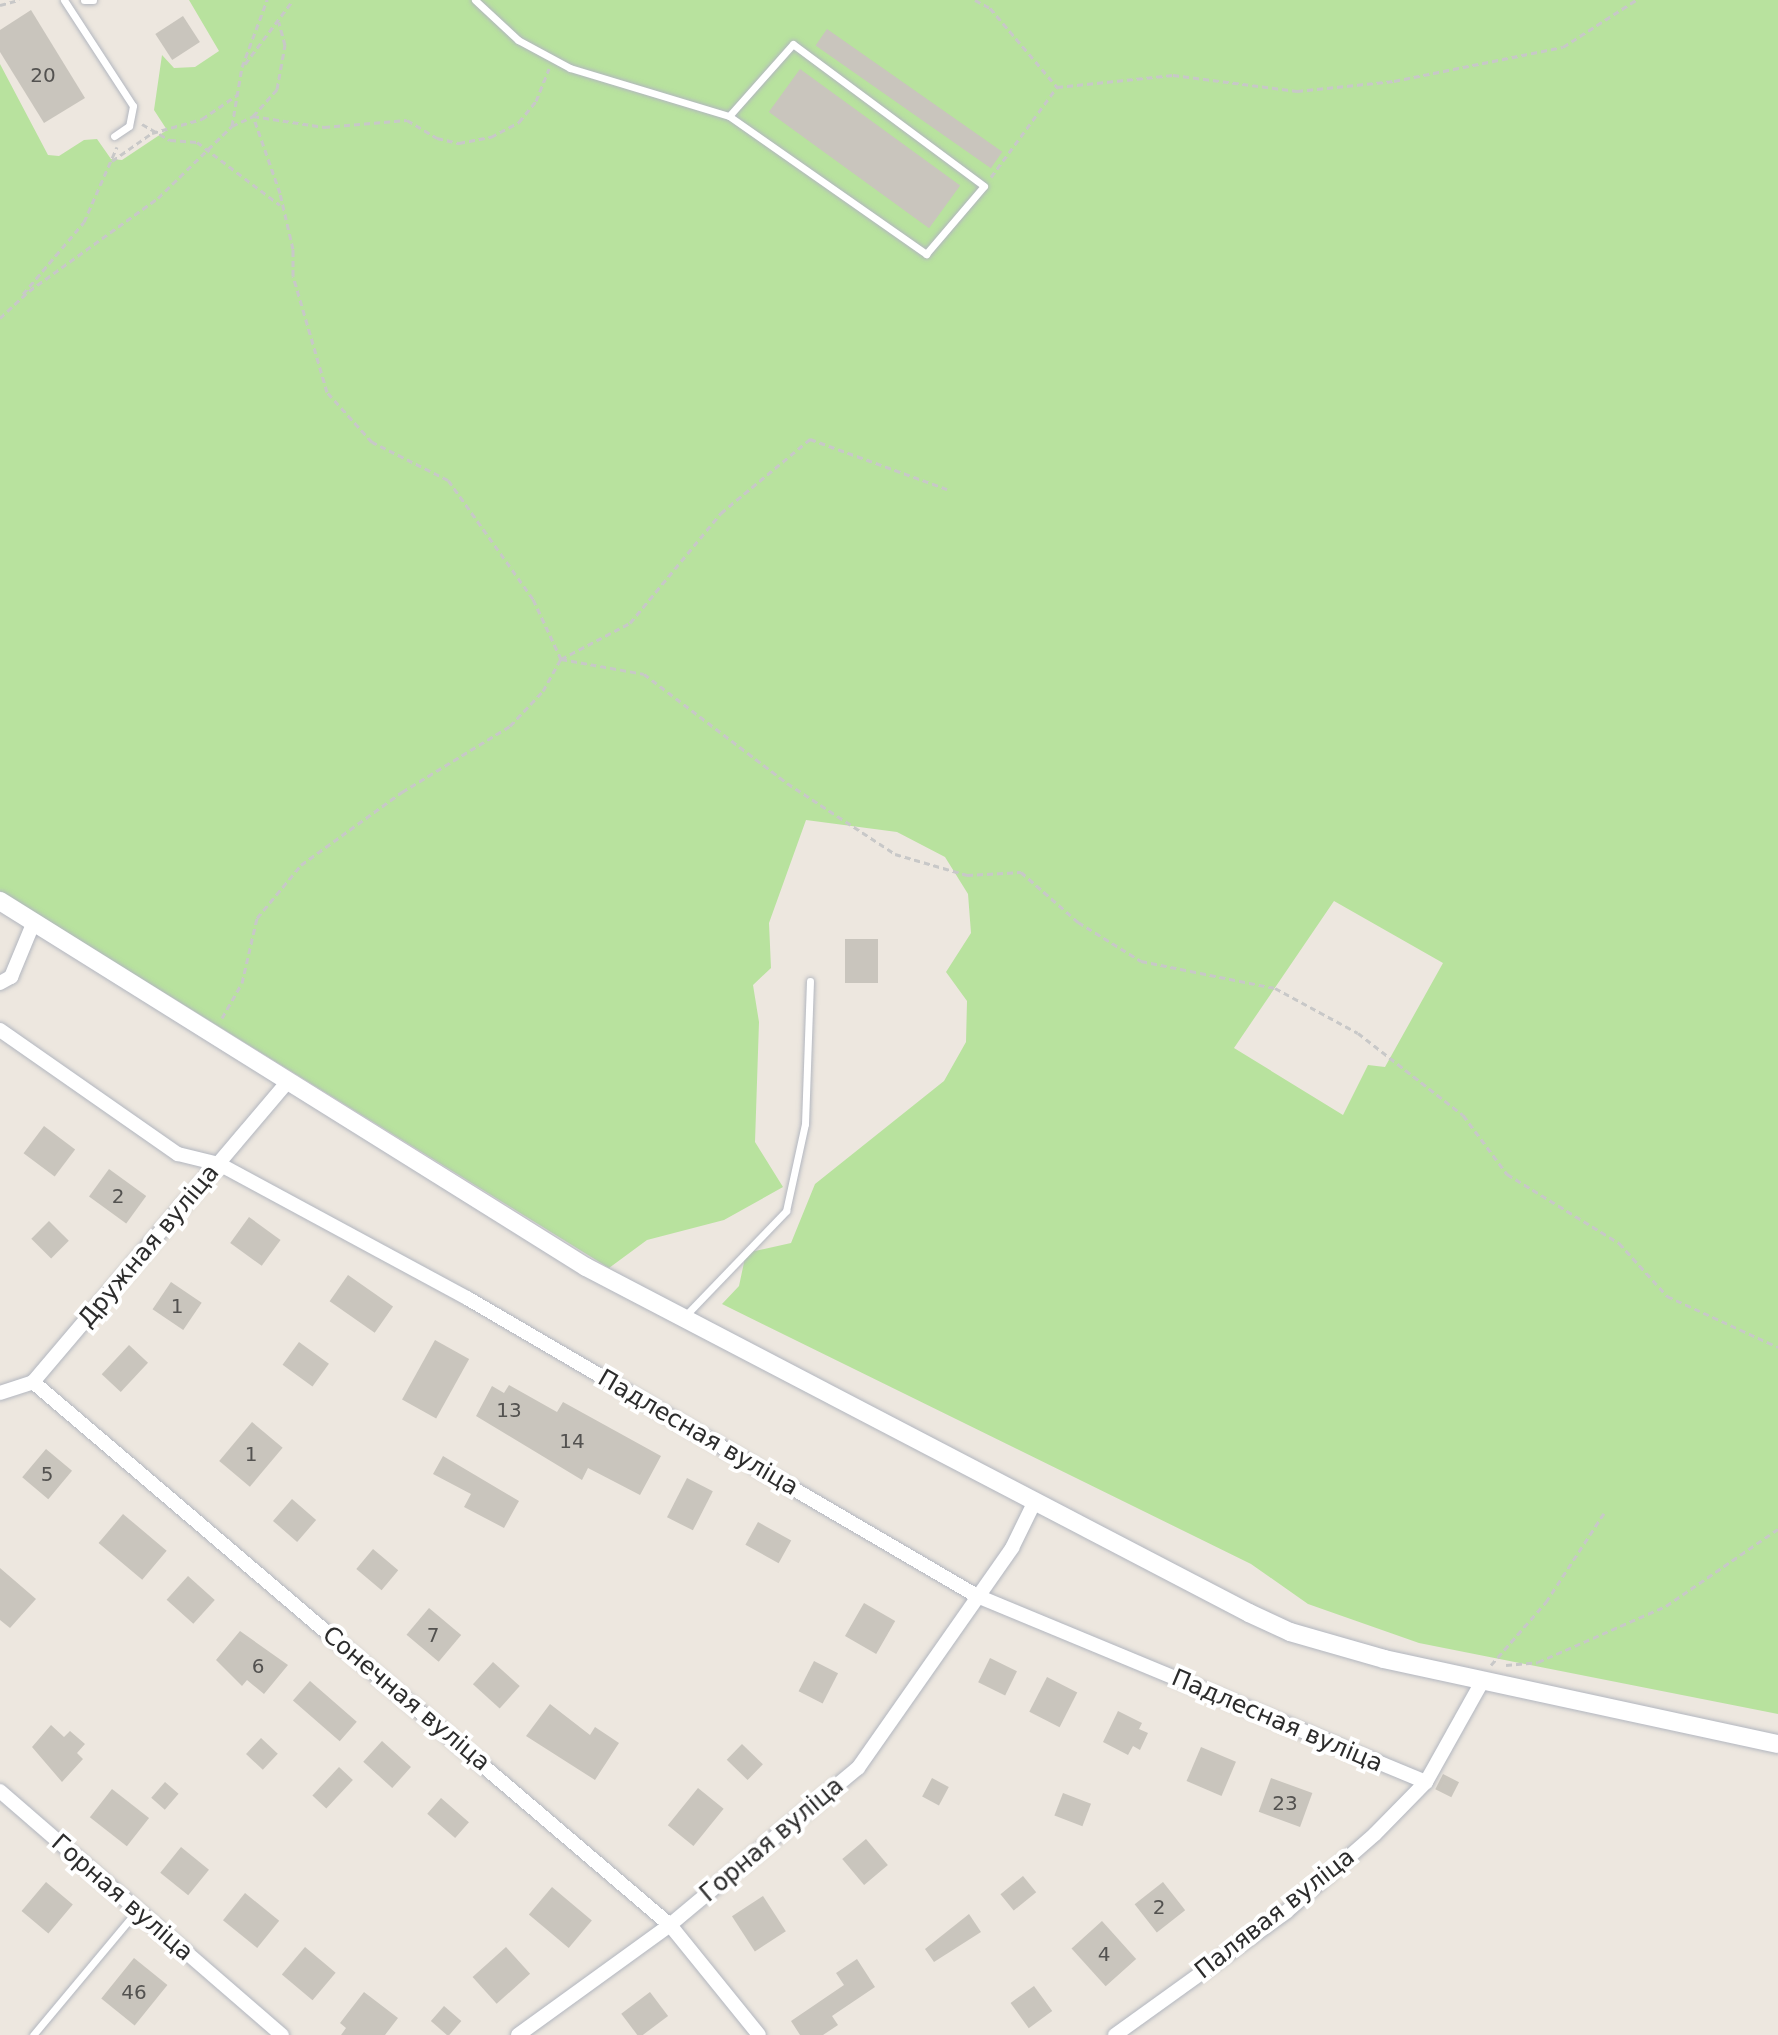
<!DOCTYPE html>
<html>
<head>
<meta charset="utf-8">
<style>
  body { margin:0 }
  #map { position:relative; width:1778px; height:2035px; overflow:hidden; background:#ede7df; font-family:"DejaVu Sans",sans-serif }
  div>[style] { position:absolute }
  [style*='--x'] { left:calc(var(--x)*1px); top:calc(var(--y)*1px); width:calc(var(--w)*1px); rotate:calc(var(--a)*1deg) }
  .green>* { inset:0; background:#b8e29e }
  .building>* { inset:0; background:#c9c5bd; transform-origin:0 0 }
  .path>* { height:3px; margin-top:-1.5px; transform-origin:0; background:repeating-linear-gradient(90deg,#c8c8c8 0 6px,transparent 0 10px) }
  .roads { filter:drop-shadow(0 0 2px #b2b6bf) drop-shadow(0 0 2px #b2b6bf) }
  .service>* { height:7px; margin:-3.5px; padding:0 3.5px; transform-origin:3.5px; border-radius:3.5px; background:#fff }
  .minor>* { height:14px; margin:-7px; padding:0 7px; transform-origin:7px; border-radius:7px; background:#fff }
  .tertiary>* { height:18px; margin:-9px; padding:0 9px; transform-origin:9px; border-radius:9px; background:#fff }
  span { translate:-50% -50%; white-space:nowrap; text-align:center; line-height:1.15; -webkit-text-stroke:8px #fff; paint-order:stroke }
  .number-label { font-size:20px; color:#535250 }
  .number-label span { -webkit-text-stroke-width:0 }
  .street-label { font-size:24px; color:#2c2c2c }
</style>
</head>
<body>
<div id="map">
  <div class="green">
    <div style="clip-path:polygon(evenodd,189px 0,1778px 0,1778px 1714px,1419px 1643px,1308px 1604px,1251px 1564px,722px 1304px,739px 1286px,746px 1253px,791px 1243px,815px 1184px,944px 1081px,966px 1042px,967px 1001px,946px 972px,971px 933px,968px 894px,945px 857px,897px 832px,806px 820px,769px 923px,771px 968px,753px 985px,759px 1022px,755px 1142px,783px 1187px,724px 1220px,647px 1240px,609px 1268px,0 891px,0 64px,48px 155px,59px 156px,84px 140px,97px 139px,111px 159px,122px 160px,167px 130px,154px 110px,162px 55px,174px 68px,195px 67px,219px 51px,189px 0,1334px 901px,1443px 963px,1385px 1067px,1368px 1065px,1343px 1115px,1234px 1048px,1334px 901px)"></div>
  </div>
  <div class="building">
    <div style="clip-path:polygon(31px 10px,85px 98px,44px 123px,0 52px,0 30px)"></div>
    <div style="left:183px;top:16px;width:31px;height:33px;rotate:57deg"></div>
    <div style="left:827px;top:29px;width:214px;height:20px;rotate:35deg"></div>
    <div style="left:800px;top:69px;width:198px;height:53px;rotate:36deg"></div>
    <div style="left:845px;top:939px;width:33px;height:44px"></div>
    <div style="left:44px;top:1126px;width:39px;height:34px;rotate:37deg"></div>
    <div style="left:109px;top:1169px;width:46px;height:34px;rotate:36deg"></div>
    <div style="left:249px;top:1217px;width:39px;height:32px;rotate:36deg"></div>
    <div style="left:49px;top:1221px;width:28px;height:25px;rotate:45deg"></div>
    <div style="left:348px;top:1275px;width:55px;height:32px;rotate:35deg"></div>
    <div style="left:171px;top:1282px;width:37px;height:33px;rotate:34deg"></div>
    <div style="left:435px;top:1340px;width:39px;height:68px;rotate:29deg"></div>
    <div style="left:299px;top:1342px;width:37px;height:28px;rotate:36deg"></div>
    <div style="left:129px;top:1345px;width:26px;height:40px;rotate:43deg"></div>
    <div style="clip-path:polygon(509px 1385px,557px 1412px,563px 1402px,661px 1456px,640px 1495px,588px 1468px,582px 1480px,476px 1416px,492px 1386px,504px 1393px)"></div>
    <div style="left:252px;top:1422px;width:40px;height:51px;rotate:40deg"></div>
    <div style="left:46px;top:1449px;width:34px;height:37px;rotate:40deg"></div>
    <div style="clip-path:polygon(443px 1456px,519px 1501px,504px 1528px,464px 1507px,471px 1494px,433px 1474px)"></div>
    <div style="left:687px;top:1478px;width:29px;height:44px;rotate:27deg"></div>
    <div style="left:292px;top:1499px;width:32px;height:29px;rotate:41deg"></div>
    <div style="left:123px;top:1514px;width:57px;height:38px;rotate:40deg"></div>
    <div style="left:758px;top:1522px;width:38px;height:26px;rotate:29deg"></div>
    <div style="left:373px;top:1549px;width:33px;height:26px;rotate:40deg"></div>
    <div style="clip-path:polygon(0 1568px,36px 1599px,10px 1628px,0 1620px)"></div>
    <div style="left:188px;top:1576px;width:36px;height:32px;rotate:42deg"></div>
    <div style="left:864px;top:1603px;width:36px;height:38px;rotate:30deg"></div>
    <div style="left:429px;top:1608px;width:42px;height:35px;rotate:40deg"></div>
    <div style="clip-path:polygon(240px 1631px,288px 1665px,264px 1694px,247px 1680px,242px 1686px,216px 1660px)"></div>
    <div style="left:990px;top:1658px;width:30px;height:27px;rotate:26deg"></div>
    <div style="left:814px;top:1661px;width:27px;height:34px;rotate:27deg"></div>
    <div style="left:493px;top:1662px;width:36px;height:30px;rotate:42deg"></div>
    <div style="left:1047px;top:1677px;width:34px;height:39px;rotate:27deg"></div>
    <div style="left:310px;top:1681px;width:62px;height:26px;rotate:41deg"></div>
    <div style="clip-path:polygon(550px 1704px,590px 1735px,595px 1727px,619px 1743px,595px 1780px,526px 1736px)"></div>
    <div style="clip-path:polygon(1118px 1711px,1142px 1723px,1139px 1729px,1148px 1733px,1140px 1750px,1133px 1746px,1128px 1755px,1103px 1742px)"></div>
    <div style="clip-path:polygon(51px 1725px,64px 1737px,70px 1731px,85px 1744px,77px 1753px,83px 1759px,62px 1782px,32px 1747px)"></div>
    <div style="left:261px;top:1738px;width:23px;height:22px;rotate:43deg"></div>
    <div style="left:382px;top:1741px;width:39px;height:28px;rotate:42deg"></div>
    <div style="left:742px;top:1744px;width:29px;height:22px;rotate:44deg"></div>
    <div style="left:1201px;top:1747px;width:38px;height:37px;rotate:23deg"></div>
    <div style="left:339px;top:1767px;width:19px;height:39px;rotate:43deg"></div>
    <div style="left:1443px;top:1774px;width:18px;height:17px;rotate:27deg"></div>
    <div style="left:932px;top:1778px;width:19px;height:21px;rotate:28deg"></div>
    <div style="left:1271px;top:1778px;width:44px;height:36px;rotate:20deg"></div>
    <div style="left:165px;top:1782px;width:18px;height:21px;rotate:41deg"></div>
    <div style="left:698px;top:1788px;width:33px;height:48px;rotate:39deg"></div>
    <div style="left:112px;top:1789px;width:47px;height:36px;rotate:38deg"></div>
    <div style="left:1063px;top:1793px;width:30px;height:24px;rotate:21deg"></div>
    <div style="left:441px;top:1798px;width:37px;height:21px;rotate:41deg"></div>
    <div style="left:866px;top:1839px;width:34px;height:31px;rotate:50deg"></div>
    <div style="left:181px;top:1847px;width:36px;height:33px;rotate:39deg"></div>
    <div style="left:1023px;top:1876px;width:21px;height:29px;rotate:51deg"></div>
    <div style="left:46px;top:1882px;width:35px;height:38px;rotate:40deg"></div>
    <div style="left:1163px;top:1882px;width:36px;height:36px;rotate:52deg"></div>
    <div style="left:552px;top:1887px;width:52px;height:36px;rotate:40deg"></div>
    <div style="left:245px;top:1893px;width:44px;height:35px;rotate:39deg"></div>
    <div style="left:763px;top:1896px;width:42px;height:37px;rotate:57deg"></div>
    <div style="clip-path:polygon(969px 1914px,981px 1932px,934px 1962px,925px 1949px)"></div>
    <div style="left:1102px;top:1921px;width:51px;height:41px;rotate:48deg"></div>
    <div style="left:305px;top:1947px;width:40px;height:36px;rotate:40deg"></div>
    <div style="left:506px;top:1947px;width:36px;height:45px;rotate:48deg"></div>
    <div style="left:134px;top:1958px;width:43px;height:52px;rotate:39deg"></div>
    <div style="clip-path:polygon(857px 1959px,875px 1987px,832px 2016px,838px 2025px,823px 2035px,800px 2035px,791px 2021px,844px 1985px,836px 1973px)"></div>
    <div style="left:1034px;top:1986px;width:31px;height:29px;rotate:54deg"></div>
    <div style="clip-path:polygon(364px 1992px,398px 2018px,385px 2035px,341px 2035px,346px 2028px,340px 2023px)"></div>
    <div style="left:650px;top:1992px;width:30px;height:36px;rotate:53deg"></div>
    <div style="left:444px;top:2006px;width:23px;height:20px;rotate:41deg"></div>
  </div>
  <div class="path">
    <div style="--x:975;--y:0;--w:17;--a:28"></div>
    <div style="--x:990;--y:8;--w:104;--a:49.7"></div>
    <div style="--x:1057;--y:87;--w:117;--a:-5.9"></div>
    <div style="--x:1173;--y:75;--w:125;--a:7.4"></div>
    <div style="--x:1297;--y:91;--w:98;--a:-5.9"></div>
    <div style="--x:1394;--y:81;--w:172;--a:-11.4"></div>
    <div style="--x:1563;--y:47;--w:87;--a:-32.8"></div>
    <div style="--x:0;--y:5;--w:20;--a:-15"></div>
    <div style="--x:245;--y:64;--w:80;--a:-53.1"></div>
    <div style="--x:142;--y:124;--w:32;--a:30"></div>
    <div style="--x:170;--y:140;--w:27;--a:4"></div>
    <div style="--x:197;--y:142;--w:104;--a:37.2"></div>
    <div style="--x:232;--y:126;--w:23;--a:-25"></div>
    <div style="--x:253;--y:116;--w:36;--a:-48"></div>
    <div style="--x:277;--y:89;--w:45;--a:-79.7"></div>
    <div style="--x:285;--y:45;--w:24;--a:-105"></div>
    <div style="--x:112;--y:161;--w:49;--a:-35"></div>
    <div style="--x:152;--y:133;--w:52;--a:-15.6"></div>
    <div style="--x:202;--y:119;--w:42;--a:-34.4"></div>
    <div style="--x:991;--y:177;--w:112;--a:-53.7"></div>
    <div style="--x:23;--y:294;--w:94;--a:-49.7"></div>
    <div style="--x:84;--y:222;--w:82;--a:-66.3"></div>
    <div style="--x:0;--y:318;--w:40;--a:-43"></div>
    <div style="--x:29;--y:291;--w:159;--a:-35.8"></div>
    <div style="--x:158;--y:198;--w:103;--a:-44.2"></div>
    <div style="--x:232;--y:126;--w:60;--a:-80.4"></div>
    <div style="--x:242;--y:67;--w:72;--a:-69.5"></div>
    <div style="--x:561;--y:659;--w:84;--a:10.2"></div>
    <div style="--x:644;--y:674;--w:180;--a:37.3"></div>
    <div style="--x:787;--y:783;--w:129;--a:33.3"></div>
    <div style="--x:895;--y:854;--w:75;--a:16.3"></div>
    <div style="--x:967;--y:875;--w:54;--a:-3.2"></div>
    <div style="--x:1021;--y:872;--w:76;--a:41.3"></div>
    <div style="--x:1078;--y:922;--w:74;--a:31.8"></div>
    <div style="--x:1141;--y:961;--w:137;--a:11.4"></div>
    <div style="--x:1275;--y:988;--w:94;--a:28.5"></div>
    <div style="--x:1358;--y:1033;--w:133;--a:38"></div>
    <div style="--x:1463;--y:1115;--w:74;--a:53.3"></div>
    <div style="--x:1507;--y:1174;--w:132;--a:31.6"></div>
    <div style="--x:1619;--y:1243;--w:72;--a:47.8"></div>
    <div style="--x:1667;--y:1296;--w:122;--a:24.7"></div>
    <div style="--x:561;--y:659;--w:78;--a:-27.6"></div>
    <div style="--x:630;--y:623;--w:143;--a:-50.4"></div>
    <div style="--x:721;--y:513;--w:116;--a:-39.7"></div>
    <div style="--x:810;--y:439;--w:146;--a:20.1"></div>
    <div style="--x:222;--y:1018;--w:40;--a:-60.3"></div>
    <div style="--x:242;--y:983;--w:67;--a:-77"></div>
    <div style="--x:257;--y:918;--w:69;--a:-50.3"></div>
    <div style="--x:301;--y:865;--w:125;--a:-35.9"></div>
    <div style="--x:402;--y:792;--w:127;--a:-31.4"></div>
    <div style="--x:510;--y:726;--w:48;--a:-46.7"></div>
    <div style="--x:543;--y:691;--w:37;--a:-61"></div>
    <div style="--x:561;--y:659;--w:66;--a:-115"></div>
    <div style="--x:533;--y:599;--w:146;--a:-125.5"></div>
    <div style="--x:448;--y:480;--w:85;--a:-153.4"></div>
    <div style="--x:372;--y:442;--w:67;--a:-132"></div>
    <div style="--x:327;--y:392;--w:121;--a:-106.3"></div>
    <div style="--x:293;--y:276;--w:27;--a:-90"></div>
    <div style="--x:293;--y:249;--w:57;--a:-103.1"></div>
    <div style="--x:280;--y:193;--w:82;--a:-109.3"></div>
    <div style="--x:253;--y:116;--w:72;--a:8.8"></div>
    <div style="--x:324;--y:127;--w:83;--a:-4.8"></div>
    <div style="--x:407;--y:120;--w:35;--a:31"></div>
    <div style="--x:437;--y:138;--w:23;--a:13"></div>
    <div style="--x:459;--y:143;--w:33;--a:-11"></div>
    <div style="--x:491;--y:137;--w:32;--a:-28"></div>
    <div style="--x:519;--y:122;--w:27;--a:-51"></div>
    <div style="--x:536;--y:101;--w:35;--a:-68"></div>
    <div style="--x:1491;--y:1665;--w:84;--a:-48.9"></div>
    <div style="--x:1546;--y:1602;--w:106;--a:-56.9"></div>
    <div style="--x:1506;--y:1665;--w:32;--a:-5"></div>
    <div style="--x:1538;--y:1662;--w:140;--a:-23.6"></div>
    <div style="--x:1666;--y:1606;--w:136;--a:-34.5"></div>
  </div>
  <div class="roads">
    <div class="service">
      <div style="--x:64;--y:0;--w:126;--a:56.9"></div>
      <div style="--x:133;--y:106;--w:20;--a:101"></div>
      <div style="--x:129;--y:126;--w:18;--a:146"></div>
      <div style="--x:84;--y:0;--w:9;--a:0"></div>
      <div style="--x:475;--y:0;--w:59;--a:42.9"></div>
      <div style="--x:518;--y:40;--w:59;--a:28.3"></div>
      <div style="--x:570;--y:68;--w:166;--a:16.8"></div>
      <div style="--x:729;--y:116;--w:241;--a:35"></div>
      <div style="--x:926;--y:254;--w:89;--a:-49.5"></div>
      <div style="--x:984;--y:186;--w:238;--a:-143.4"></div>
      <div style="--x:793;--y:44;--w:96;--a:131.6"></div>
      <div style="--x:685;--y:1316;--w:146;--a:-46.1"></div>
      <div style="--x:786;--y:1211;--w:89;--a:-77.7"></div>
      <div style="--x:805;--y:1124;--w:143;--a:-88"></div>
      <div style="--x:33;--y:2035;--w:160;--a:-50.1"></div>
    </div>
    <div class="minor">
      <div style="--x:0;--y:983;--w:13;--a:-29"></div>
      <div style="--x:11;--y:977;--w:57;--a:-67.5"></div>
      <div style="--x:0;--y:1030;--w:217;--a:34.9"></div>
      <div style="--x:178;--y:1154;--w:42;--a:13.7"></div>
      <div style="--x:219;--y:1164;--w:282;--a:28.4"></div>
      <div style="--x:467;--y:1298;--w:591;--a:30.3"></div>
      <div style="--x:977;--y:1596;--w:486;--a:22.5"></div>
      <div style="--x:33;--y:1382;--w:837;--a:40.45"></div>
      <div style="--x:670;--y:1925;--w:141;--a:51"></div>
      <div style="--x:0;--y:1393;--w:35;--a:-18"></div>
      <div style="--x:33;--y:1382;--w:393;--a:-49.7"></div>
      <div style="--x:0;--y:1791;--w:373;--a:40.9"></div>
      <div style="--x:518;--y:2035;--w:188;--a:-35.9"></div>
      <div style="--x:670;--y:1925;--w:245;--a:-39.9"></div>
      <div style="--x:858;--y:1768;--w:269;--a:-55"></div>
      <div style="--x:1012;--y:1548;--w:52;--a:-63.9"></div>
      <div style="--x:1115;--y:2035;--w:211;--a:-35.7"></div>
      <div style="--x:1286;--y:1912;--w:118;--a:-41.2"></div>
      <div style="--x:1375;--y:1834;--w:73;--a:-45.6"></div>
      <div style="--x:1426;--y:1782;--w:115;--a:-60.8"></div>
    </div>
    <div class="tertiary">
      <div style="--x:0;--y:901;--w:691;--a:31.99"></div>
      <div style="--x:586;--y:1267;--w:748;--a:27.56"></div>
      <div style="--x:1249;--y:1613;--w:45;--a:24.9"></div>
      <div style="--x:1290;--y:1632;--w:98;--a:16"></div>
      <div style="--x:1384;--y:1659;--w:403;--a:12.2"></div>
    </div>
  </div>
  <div class="number-label">
    <span style="left:43px;top:75px">20</span>
    <span style="left:118px;top:1196px">2</span>
    <span style="left:177px;top:1306px">1</span>
    <span style="left:509px;top:1410px">13</span>
    <span style="left:572px;top:1441px">14</span>
    <span style="left:251px;top:1454px">1</span>
    <span style="left:47px;top:1474px">5</span>
    <span style="left:433px;top:1635px">7</span>
    <span style="left:258px;top:1666px">6</span>
    <span style="left:1285px;top:1803px">23</span>
    <span style="left:1159px;top:1907px">2</span>
    <span style="left:1104px;top:1954px">4</span>
    <span style="left:134px;top:1992px">46</span>
  </div>
  <div class="street-label">
    <span style="left:149px;top:1246px;rotate:-50deg">Дружная вуліца</span>
    <span style="left:698px;top:1433px;rotate:30deg">Падлесная вуліца</span>
    <span style="left:406px;top:1699px;rotate:40deg">Сонечная вуліца</span>
    <span style="left:1277px;top:1721px;rotate:23deg">Падлесная вуліца</span>
    <span style="left:772px;top:1840px;rotate:-40deg">Горная вуліца</span>
    <span style="left:122px;top:1898px;rotate:41deg">Горная вуліца</span>
    <span style="left:1275px;top:1914px;rotate:-38deg">Палявая вуліца</span>
  </div>
</div>
</body>
</html>
